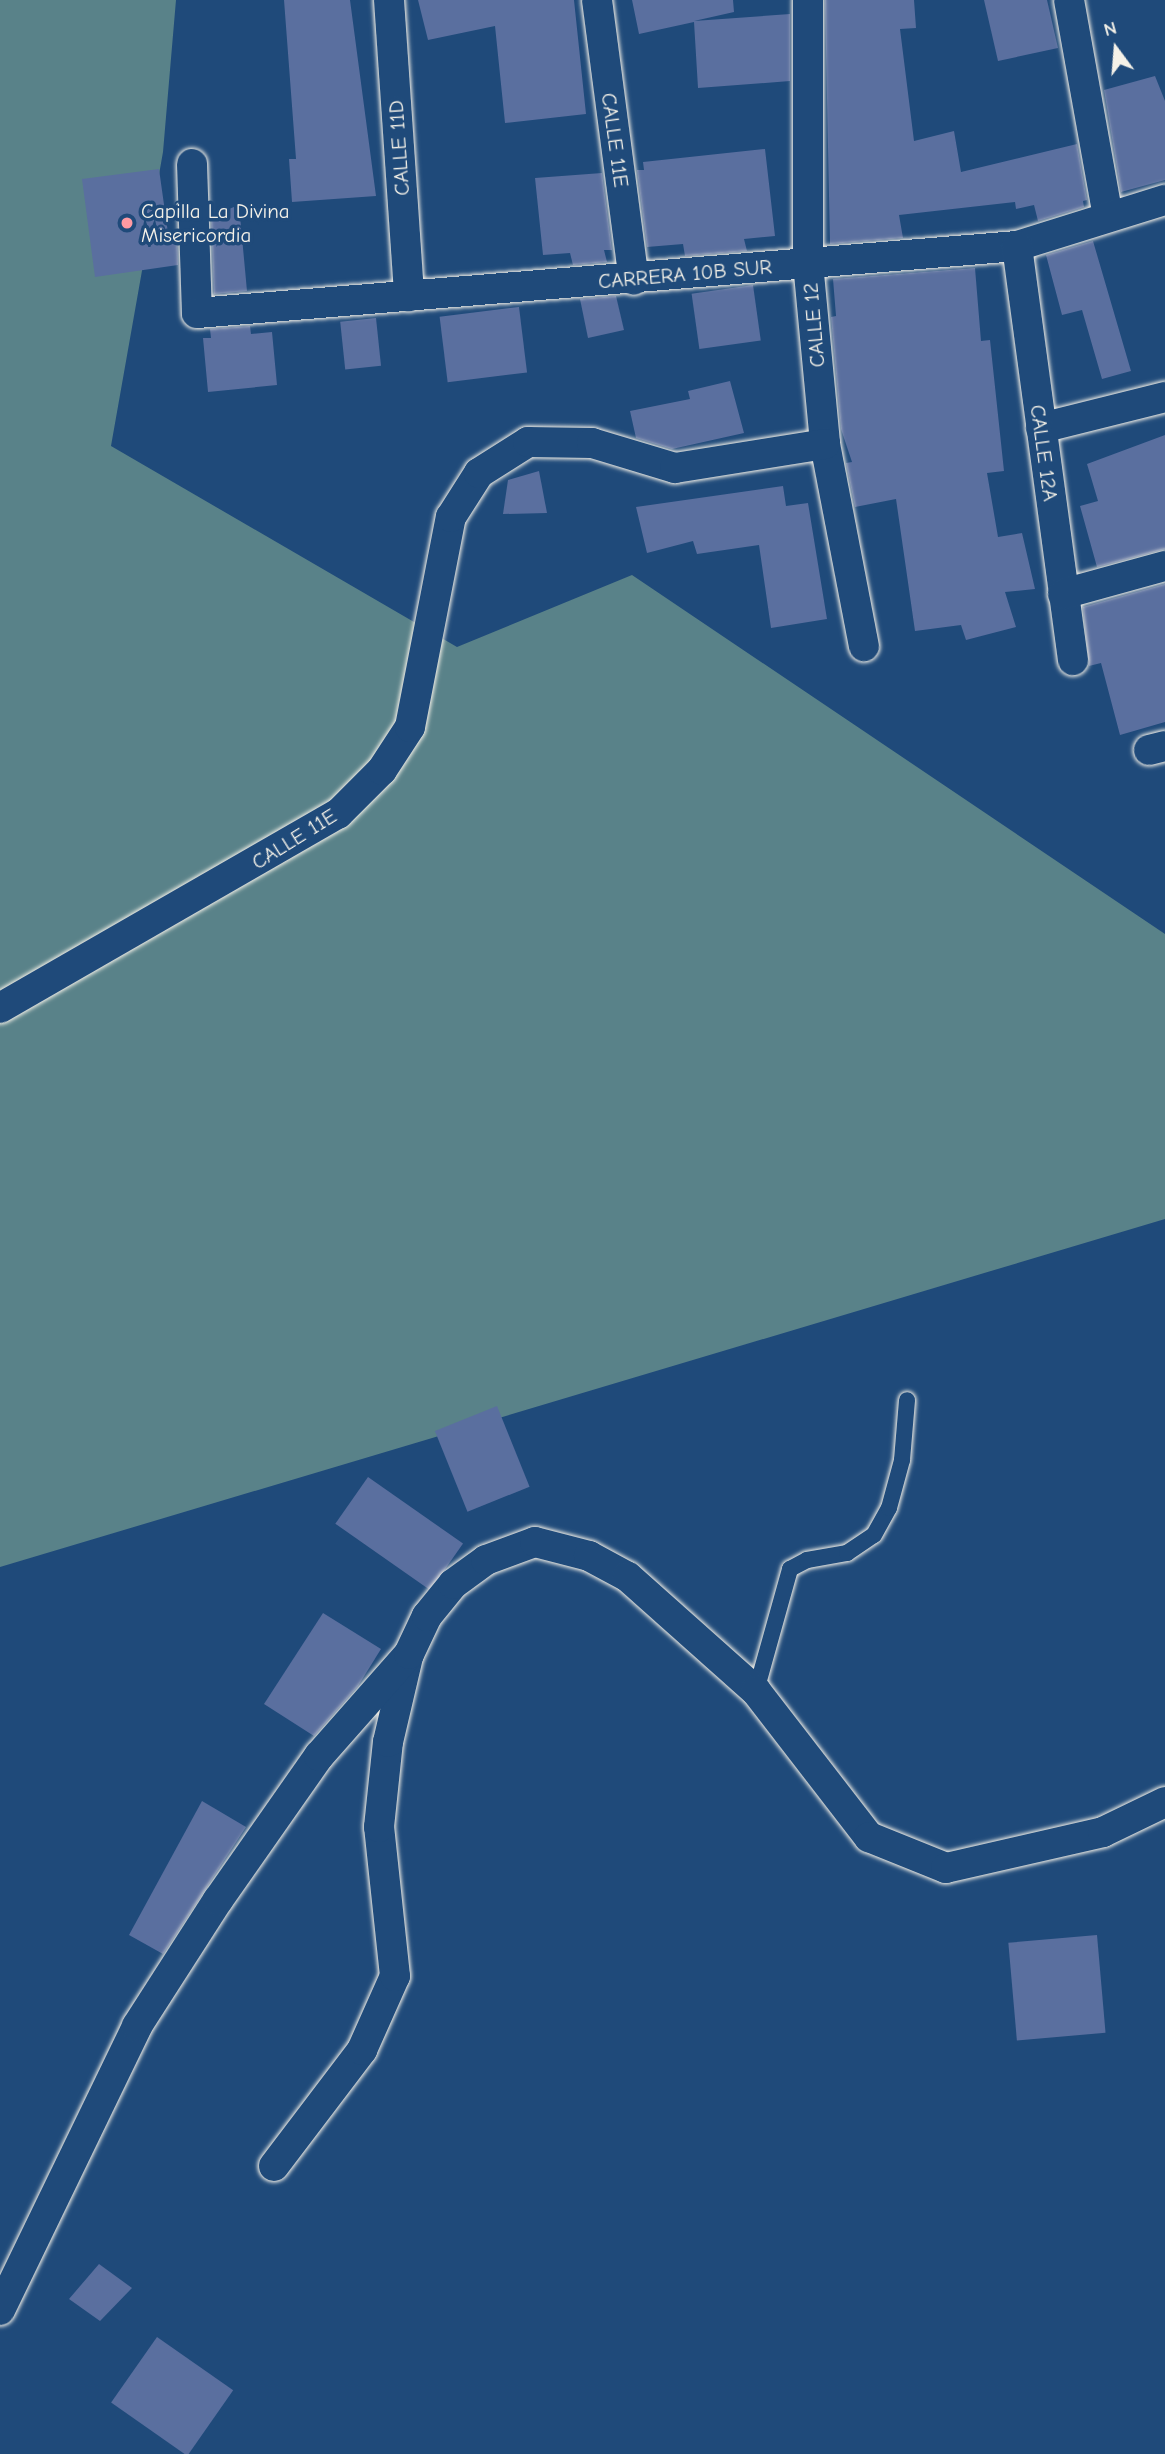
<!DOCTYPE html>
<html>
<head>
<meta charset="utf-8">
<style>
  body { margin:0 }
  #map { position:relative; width:1165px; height:2454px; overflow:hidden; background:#1f4a7a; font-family:"Comic Neue",sans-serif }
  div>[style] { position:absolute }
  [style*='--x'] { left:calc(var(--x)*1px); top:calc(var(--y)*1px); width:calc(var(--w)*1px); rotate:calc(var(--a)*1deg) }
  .green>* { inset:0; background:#598289 }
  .building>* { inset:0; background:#5a6f9f; transform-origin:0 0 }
  .roads { filter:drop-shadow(0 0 2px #f4f1e8) drop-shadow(0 0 2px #f4f1e8) }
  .lane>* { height:16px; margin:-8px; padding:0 8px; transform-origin:8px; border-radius:8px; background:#1f4a7a }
  .street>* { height:30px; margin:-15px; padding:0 15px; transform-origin:15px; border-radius:15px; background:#1f4a7a }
  .dots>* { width:19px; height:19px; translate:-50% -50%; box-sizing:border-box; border:4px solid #1f4a7a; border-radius:50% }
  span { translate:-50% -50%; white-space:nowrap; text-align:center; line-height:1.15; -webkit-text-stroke:7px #1f4a7a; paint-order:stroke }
  .street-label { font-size:21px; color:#f4f1e8 }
  .poi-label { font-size:21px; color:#f4f1e8 }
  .left { translate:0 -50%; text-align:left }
  .north { position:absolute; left:1081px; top:14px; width:70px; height:70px; -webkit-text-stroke:5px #1f4a7a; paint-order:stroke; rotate:344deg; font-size:19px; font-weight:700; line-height:28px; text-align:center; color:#f4f1e8 }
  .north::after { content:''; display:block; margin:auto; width:24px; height:32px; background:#f4f1e8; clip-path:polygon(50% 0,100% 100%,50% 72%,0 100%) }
</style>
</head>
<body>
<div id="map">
  <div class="green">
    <div style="clip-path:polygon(0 0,176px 0,163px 152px,111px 446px,457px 647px,632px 575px,1165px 934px,1165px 1219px,0 1567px)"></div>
  </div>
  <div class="building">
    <div style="clip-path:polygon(284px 0,350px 0,376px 196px,292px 202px,289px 159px,296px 159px)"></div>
    <div style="clip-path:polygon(418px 0,574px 0,586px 114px,505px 123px,495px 26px,428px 40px)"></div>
    <div style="clip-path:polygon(632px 0,733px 0,734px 12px,694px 21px,790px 14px,790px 81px,698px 88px,694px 22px,639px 34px)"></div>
    <div style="clip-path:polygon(825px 0,914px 0,916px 28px,900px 29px,914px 141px,954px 131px,961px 172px,1077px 144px,1087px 200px,1083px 201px,1084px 207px,1038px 221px,1034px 205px,1016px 209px,1015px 202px,899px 215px,903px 238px,830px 244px)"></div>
    <div style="clip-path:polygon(984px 0,1047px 0,1058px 48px,998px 61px)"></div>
    <div style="clip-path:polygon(1155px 76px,1165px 101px,1165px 180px,1121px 192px,1104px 90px)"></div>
    <div style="clip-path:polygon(765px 149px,775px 236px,744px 239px,747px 251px,685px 256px,683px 244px,647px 247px,637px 170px,644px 170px,643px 162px)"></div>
    <div style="clip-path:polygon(159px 169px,168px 233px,177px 229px,178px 265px,95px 277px,82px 179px)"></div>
    <div style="clip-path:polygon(602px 173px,612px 250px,604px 250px,607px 262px,573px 265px,570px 253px,543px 255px,535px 178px)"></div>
    <div style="clip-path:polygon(239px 205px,247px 291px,214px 294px,211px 216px)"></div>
    <div style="clip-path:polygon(1093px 241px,1131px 371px,1102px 379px,1082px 310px,1062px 315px,1046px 255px)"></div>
    <div style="clip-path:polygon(975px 268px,981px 341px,990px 340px,1004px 471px,987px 473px,998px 537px,1022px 533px,1035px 589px,1005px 592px,1016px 627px,966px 640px,961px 625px,915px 631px,896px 499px,855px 507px,846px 463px,852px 462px,841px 429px,831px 317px,836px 316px,833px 279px)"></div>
    <div style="left:753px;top:285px;width:56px;height:62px;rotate:82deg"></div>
    <div style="clip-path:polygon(616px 296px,624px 330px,588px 338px,580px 299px)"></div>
    <div style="left:519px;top:307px;width:66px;height:80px;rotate:83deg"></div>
    <div style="left:376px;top:318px;width:48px;height:36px;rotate:84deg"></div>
    <div style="clip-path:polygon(250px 326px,251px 334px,272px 332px,277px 385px,208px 392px,203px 338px,211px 338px,210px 329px)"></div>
    <div style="clip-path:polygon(730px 381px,744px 433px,672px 449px,636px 438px,630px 411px,690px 399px,688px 391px)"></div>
    <div style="clip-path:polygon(1165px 435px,1165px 549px,1097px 567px,1080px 506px,1098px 501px,1087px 464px)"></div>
    <div style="clip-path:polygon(539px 471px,547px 513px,503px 514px,508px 480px)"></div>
    <div style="clip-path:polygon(783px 486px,786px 506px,808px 503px,827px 619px,771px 628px,759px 545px,697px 554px,693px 541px,647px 553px,636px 507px)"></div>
    <div style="clip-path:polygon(1165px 584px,1165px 722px,1120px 735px,1101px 663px,1089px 666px,1083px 607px)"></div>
    <div style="left:497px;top:1406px;width:87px;height:67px;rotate:68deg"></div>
    <div style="left:368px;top:1477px;width:116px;height:57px;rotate:35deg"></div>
    <div style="clip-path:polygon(323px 1613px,381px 1649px,358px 1686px,314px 1736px,264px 1704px)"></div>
    <div style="clip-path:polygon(202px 1801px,246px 1827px,163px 1954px,129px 1935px)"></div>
    <div style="left:1097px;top:1935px;width:98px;height:89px;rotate:85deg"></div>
    <div style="clip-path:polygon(99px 2264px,132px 2288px,100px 2321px,69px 2299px)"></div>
    <div style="left:157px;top:2337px;width:93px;height:80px;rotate:35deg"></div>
  </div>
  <div class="roads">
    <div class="lane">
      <div style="--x:756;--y:1691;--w:127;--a:-74.4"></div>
      <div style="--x:790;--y:1569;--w:19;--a:-28"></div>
      <div style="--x:807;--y:1560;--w:41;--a:-9.9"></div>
      <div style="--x:847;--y:1553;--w:32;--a:-34"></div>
      <div style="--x:874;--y:1535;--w:31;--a:-61"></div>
      <div style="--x:889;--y:1508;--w:50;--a:-74.8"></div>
      <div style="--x:902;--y:1460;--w:60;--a:-85.2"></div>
    </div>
    <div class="street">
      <div style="--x:389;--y:0;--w:297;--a:86.1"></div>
      <div style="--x:597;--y:0;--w:282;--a:82.5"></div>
      <div style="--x:808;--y:0;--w:263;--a:90"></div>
      <div style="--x:808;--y:263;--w:182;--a:84.6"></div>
      <div style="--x:825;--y:444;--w:206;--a:79.1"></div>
      <div style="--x:1069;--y:0;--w:220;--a:79.8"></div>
      <div style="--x:192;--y:164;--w:149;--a:88.1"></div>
      <div style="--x:197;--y:313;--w:823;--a:-4.67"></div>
      <div style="--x:1017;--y:246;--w:155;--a:-17.3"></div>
      <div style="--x:1017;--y:246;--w:418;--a:82.3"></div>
      <div style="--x:1041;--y:428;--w:128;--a:-14"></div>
      <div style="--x:1063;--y:594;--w:106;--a:-15.4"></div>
      <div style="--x:1149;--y:750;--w:16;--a:-14"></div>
      <div style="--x:0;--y:1008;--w:390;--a:-29.9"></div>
      <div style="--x:338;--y:814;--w:62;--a:-45"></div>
      <div style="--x:382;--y:770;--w:51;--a:-56.9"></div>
      <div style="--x:410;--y:727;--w:214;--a:-79"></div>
      <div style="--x:451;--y:517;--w:52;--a:-57.5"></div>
      <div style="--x:479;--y:473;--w:58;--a:-32.3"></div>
      <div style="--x:528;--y:442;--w:64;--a:0.9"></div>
      <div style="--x:592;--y:443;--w:87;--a:16.8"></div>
      <div style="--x:675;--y:468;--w:152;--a:-9.1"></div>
      <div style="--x:274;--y:2166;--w:146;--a:-52.8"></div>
      <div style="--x:362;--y:2050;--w:81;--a:-66"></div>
      <div style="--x:395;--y:1976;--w:150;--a:-96.1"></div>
      <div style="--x:379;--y:1827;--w:85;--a:-84"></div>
      <div style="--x:388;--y:1742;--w:87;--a:-76.8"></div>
      <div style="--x:0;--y:2310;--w:315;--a:-64.2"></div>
      <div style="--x:137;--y:2026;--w:150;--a:-57.3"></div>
      <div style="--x:218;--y:1900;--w:176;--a:-55"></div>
      <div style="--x:319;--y:1756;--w:136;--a:-48.6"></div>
      <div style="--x:409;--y:1654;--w:42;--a:-64.7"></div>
      <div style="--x:427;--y:1616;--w:41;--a:-50.9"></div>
      <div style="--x:453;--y:1584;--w:41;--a:-36"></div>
      <div style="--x:486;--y:1560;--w:52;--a:-20.2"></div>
      <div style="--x:535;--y:1542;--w:56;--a:14.5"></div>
      <div style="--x:589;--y:1556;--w:44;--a:28.3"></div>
      <div style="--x:628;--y:1577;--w:171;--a:41.7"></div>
      <div style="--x:756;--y:1691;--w:185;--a:52.3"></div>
      <div style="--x:869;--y:1837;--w:83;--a:21.9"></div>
      <div style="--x:946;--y:1868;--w:161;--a:-12.9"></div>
      <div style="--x:1103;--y:1832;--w:69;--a:-25.8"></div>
    </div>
  </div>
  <div class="dots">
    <div style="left:127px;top:223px;background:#ff9aa2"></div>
  </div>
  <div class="street-label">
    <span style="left:615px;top:140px;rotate:82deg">CALLE 11E</span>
    <span style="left:399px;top:148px;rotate:-94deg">CALLE 11D</span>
    <span style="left:685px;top:274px;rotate:-5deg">CARRERA 10B SUR</span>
    <span style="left:814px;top:325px;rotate:-95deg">CALLE 12</span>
    <span style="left:1044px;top:453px;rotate:82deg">CALLE 12A</span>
    <span style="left:294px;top:839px;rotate:-32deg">CALLE 11E</span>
  </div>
  <div class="poi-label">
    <span class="left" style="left:141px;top:223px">Capilla La Divina<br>Misericordia</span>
  </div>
  <div class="north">N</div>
</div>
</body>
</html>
